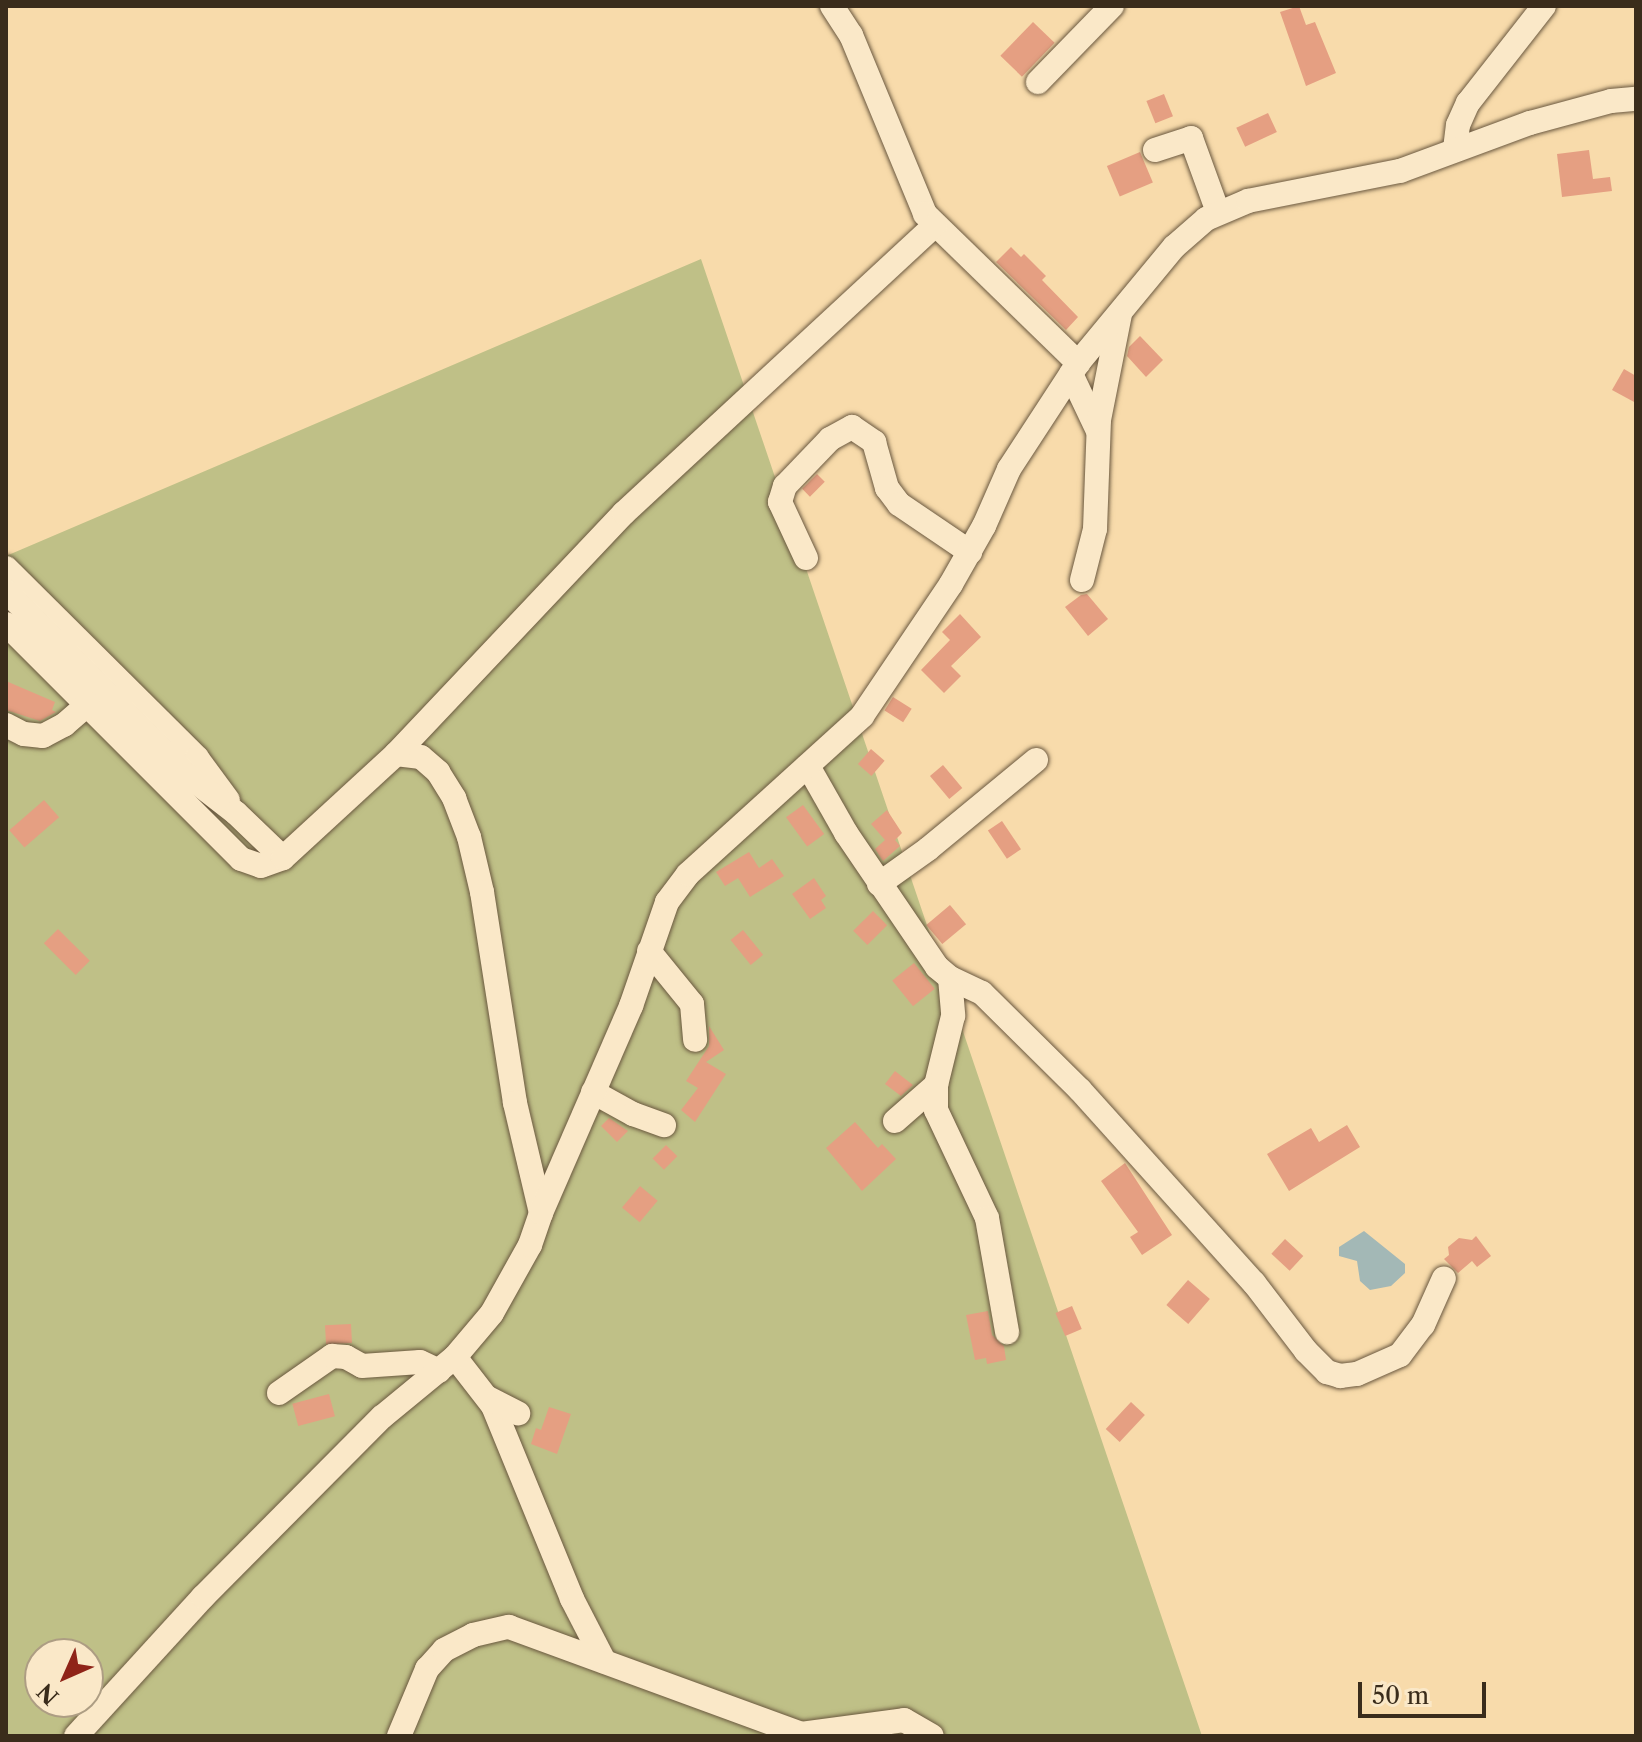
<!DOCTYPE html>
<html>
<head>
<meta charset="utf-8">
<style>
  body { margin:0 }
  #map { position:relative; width:1642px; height:1742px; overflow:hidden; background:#f8dbab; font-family:"Libre Caslon Text",serif }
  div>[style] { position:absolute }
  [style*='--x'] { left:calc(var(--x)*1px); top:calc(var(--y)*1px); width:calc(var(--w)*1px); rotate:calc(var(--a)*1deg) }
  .green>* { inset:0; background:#bfc087 }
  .water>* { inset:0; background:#a3b8b6 }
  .building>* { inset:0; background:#e59f82; transform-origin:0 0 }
  .roads { filter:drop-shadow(0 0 2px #6a583f) drop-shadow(0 0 2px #6a583f) }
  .minor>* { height:24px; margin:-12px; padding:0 12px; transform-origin:12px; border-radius:12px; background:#fae8c8 }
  span { translate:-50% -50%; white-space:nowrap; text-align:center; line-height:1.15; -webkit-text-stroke:7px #fae8c8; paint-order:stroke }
  .frame { position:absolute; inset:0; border:8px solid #3a2c1b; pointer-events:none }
  .north { position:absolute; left:24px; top:1638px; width:80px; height:80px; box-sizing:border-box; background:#fae8c8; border:2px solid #ad9d83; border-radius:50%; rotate:225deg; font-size:22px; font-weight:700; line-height:32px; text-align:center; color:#3a2c1b }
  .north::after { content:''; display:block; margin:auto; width:28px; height:36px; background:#8f2418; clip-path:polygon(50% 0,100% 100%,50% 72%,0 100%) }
  .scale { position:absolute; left:1358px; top:1682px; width:128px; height:36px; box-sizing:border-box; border:4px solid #3a2c1b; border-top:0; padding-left:10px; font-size:24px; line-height:28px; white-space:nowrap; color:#3a2c1b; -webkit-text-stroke:6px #fae8c8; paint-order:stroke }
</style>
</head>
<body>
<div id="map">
  <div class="green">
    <div style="clip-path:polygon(evenodd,701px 259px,1202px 1736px,6px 1736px,6px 556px,701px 259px,40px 1654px,88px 1654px,88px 1702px,40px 1702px,40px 1654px)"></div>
  </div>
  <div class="water">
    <div style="clip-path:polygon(1364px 1231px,1405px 1264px,1405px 1273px,1391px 1286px,1370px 1290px,1360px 1281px,1357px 1261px,1339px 1256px,1339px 1247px)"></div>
  </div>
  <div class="building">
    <div style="clip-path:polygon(1299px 6px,1306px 25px,1315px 22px,1336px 73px,1306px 86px,1280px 12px)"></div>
    <div style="left:1033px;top:22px;width:30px;height:47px;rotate:44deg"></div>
    <div style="left:1164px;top:94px;width:24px;height:19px;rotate:68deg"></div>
    <div style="left:1268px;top:113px;width:21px;height:35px;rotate:65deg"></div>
    <div style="clip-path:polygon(1589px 150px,1593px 179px,1610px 177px,1612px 191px,1562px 197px,1557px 154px)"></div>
    <div style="left:1140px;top:152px;width:33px;height:36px;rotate:67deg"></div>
    <div style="clip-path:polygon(1011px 247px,1021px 257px,1024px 254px,1046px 276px,1042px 280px,1078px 317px,1066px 330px,996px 262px)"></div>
    <div style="clip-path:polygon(1140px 336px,1163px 360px,1146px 377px,1127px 356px,1129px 347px)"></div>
    <div style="clip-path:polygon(1624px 369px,1636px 376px,1636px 403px,1612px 390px)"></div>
    <div style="left:817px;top:474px;width:11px;height:21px;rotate:45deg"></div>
    <div style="clip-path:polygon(1087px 594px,1108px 619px,1088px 636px,1065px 607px,1081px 595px)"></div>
    <div style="clip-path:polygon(960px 614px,981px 637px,951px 666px,961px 676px,944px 693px,921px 670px,950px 640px,942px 632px)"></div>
    <div style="clip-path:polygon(6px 681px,55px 702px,52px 710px,56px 712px,40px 721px,6px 710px)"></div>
    <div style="left:893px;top:697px;width:22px;height:16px;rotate:32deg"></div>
    <div style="left:871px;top:749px;width:18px;height:20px;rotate:41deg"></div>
    <div style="left:943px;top:765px;width:30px;height:17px;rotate:50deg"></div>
    <div style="left:44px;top:800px;width:23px;height:46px;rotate:49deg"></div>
    <div style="left:803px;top:805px;width:36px;height:21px;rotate:54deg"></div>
    <div style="clip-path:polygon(887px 810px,902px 833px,895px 840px,900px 846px,883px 861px,875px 849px,885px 840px,871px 824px)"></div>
    <div style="left:1002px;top:821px;width:34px;height:17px;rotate:56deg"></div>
    <div style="clip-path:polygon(749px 852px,759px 868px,772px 859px,784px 876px,750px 897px,738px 878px,725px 886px,716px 872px)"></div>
    <div style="clip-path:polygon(814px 878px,826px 896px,821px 900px,826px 908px,810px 919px,792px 894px)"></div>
    <div style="left:950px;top:905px;width:25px;height:31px;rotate:50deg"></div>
    <div style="left:873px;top:911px;width:20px;height:28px;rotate:45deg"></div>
    <div style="left:58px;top:929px;width:45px;height:20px;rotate:45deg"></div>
    <div style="left:743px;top:930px;width:32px;height:16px;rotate:51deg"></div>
    <div style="left:914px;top:963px;width:33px;height:28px;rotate:51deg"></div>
    <div style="clip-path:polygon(709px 1026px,724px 1050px,706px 1062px,726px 1074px,695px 1122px,681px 1110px,698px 1088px,686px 1081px,709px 1046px)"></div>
    <div style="clip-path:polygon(895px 1071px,913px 1085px,901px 1096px,885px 1084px)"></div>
    <div style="clip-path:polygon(609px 1118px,628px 1131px,617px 1142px,601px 1126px)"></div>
    <div style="clip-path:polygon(855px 1122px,878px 1148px,882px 1144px,896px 1159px,862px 1191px,826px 1148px)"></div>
    <div style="clip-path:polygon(1347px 1125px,1360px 1147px,1289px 1191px,1267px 1154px,1311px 1128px,1319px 1142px)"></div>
    <div style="left:666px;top:1145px;width:16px;height:19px;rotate:45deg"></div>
    <div style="clip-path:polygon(1125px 1163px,1172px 1235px,1142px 1255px,1130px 1237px,1138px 1232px,1101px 1181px)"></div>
    <div style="left:640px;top:1186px;width:23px;height:28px;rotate:40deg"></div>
    <div style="clip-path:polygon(1476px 1236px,1491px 1256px,1477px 1267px,1472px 1261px,1458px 1273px,1444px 1259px,1449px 1255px,1448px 1247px,1459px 1238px,1472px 1240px)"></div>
    <div style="left:1285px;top:1239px;width:25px;height:20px;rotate:43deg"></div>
    <div style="left:1188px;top:1280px;width:29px;height:33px;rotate:41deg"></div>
    <div style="left:1072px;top:1306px;width:25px;height:18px;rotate:67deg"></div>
    <div style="clip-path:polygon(988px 1311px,992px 1335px,1004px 1346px,1006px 1360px,987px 1364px,986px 1358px,975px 1360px,966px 1315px)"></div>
    <div style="left:351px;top:1324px;width:19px;height:26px;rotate:87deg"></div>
    <div style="left:329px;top:1394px;width:23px;height:38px;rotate:75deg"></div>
    <div style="left:1131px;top:1402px;width:19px;height:37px;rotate:43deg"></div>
    <div style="clip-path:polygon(549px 1407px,571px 1414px,557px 1454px,531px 1444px,536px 1428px,541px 1430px)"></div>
  </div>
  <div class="roads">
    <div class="minor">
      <div style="--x:832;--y:6;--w:35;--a:57"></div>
      <div style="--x:851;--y:35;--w:194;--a:67.5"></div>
      <div style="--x:925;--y:214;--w:214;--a:44.2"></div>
      <div style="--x:1038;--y:82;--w:106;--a:-45.8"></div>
      <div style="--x:1455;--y:149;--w:24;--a:-83"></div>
      <div style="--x:1458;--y:125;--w:24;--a:-66"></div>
      <div style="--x:1468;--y:103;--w:123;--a:-51.9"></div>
      <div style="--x:1155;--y:150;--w:38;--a:-18"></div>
      <div style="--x:1191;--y:138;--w:79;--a:70"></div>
      <div style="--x:1071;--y:374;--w:63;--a:64.7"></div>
      <div style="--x:806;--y:558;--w:62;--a:-114.9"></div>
      <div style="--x:780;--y:502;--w:17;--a:-73"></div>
      <div style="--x:785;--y:486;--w:65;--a:-46.2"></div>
      <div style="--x:830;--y:439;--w:25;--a:-29"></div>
      <div style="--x:852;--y:427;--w:27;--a:34"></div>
      <div style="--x:874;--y:442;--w:48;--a:74.2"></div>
      <div style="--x:887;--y:488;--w:20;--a:53"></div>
      <div style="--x:899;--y:504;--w:86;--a:34.1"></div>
      <div style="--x:6;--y:568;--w:269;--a:44.8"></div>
      <div style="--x:197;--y:758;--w:52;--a:53.6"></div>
      <div style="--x:1082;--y:580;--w:53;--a:-75.7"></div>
      <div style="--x:1095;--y:529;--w:109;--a:-87.9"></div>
      <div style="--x:1099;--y:420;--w:108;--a:-78.8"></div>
      <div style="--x:6;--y:591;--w:258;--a:45.5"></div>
      <div style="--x:187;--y:775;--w:62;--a:37.8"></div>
      <div style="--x:236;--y:813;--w:65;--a:43.8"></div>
      <div style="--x:6;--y:624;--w:332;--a:45"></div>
      <div style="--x:241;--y:859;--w:21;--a:19"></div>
      <div style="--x:261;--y:866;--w:23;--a:-20"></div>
      <div style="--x:283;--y:858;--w:154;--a:-42.6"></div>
      <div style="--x:396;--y:754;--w:332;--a:-46.6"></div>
      <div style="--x:624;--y:513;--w:424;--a:-42.8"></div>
      <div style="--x:6;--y:725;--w:20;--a:27"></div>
      <div style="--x:24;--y:734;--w:19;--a:6"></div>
      <div style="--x:43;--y:736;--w:24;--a:-28"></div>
      <div style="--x:64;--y:725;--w:32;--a:-41"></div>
      <div style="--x:396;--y:754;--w:25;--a:7"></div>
      <div style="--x:421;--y:757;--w:23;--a:41"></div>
      <div style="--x:438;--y:772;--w:31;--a:58"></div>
      <div style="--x:454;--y:798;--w:42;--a:69"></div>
      <div style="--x:469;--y:837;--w:57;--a:76.7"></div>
      <div style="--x:482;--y:892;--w:214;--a:81.1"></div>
      <div style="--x:515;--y:1103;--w:113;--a:76.7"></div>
      <div style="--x:808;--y:766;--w:77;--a:60.4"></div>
      <div style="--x:846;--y:833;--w:162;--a:55.8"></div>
      <div style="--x:937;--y:967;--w:17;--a:40"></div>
      <div style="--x:950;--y:978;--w:35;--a:25"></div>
      <div style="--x:982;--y:993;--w:138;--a:44.7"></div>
      <div style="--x:1080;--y:1090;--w:260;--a:48"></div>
      <div style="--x:1254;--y:1283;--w:86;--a:52.6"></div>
      <div style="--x:1306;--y:1351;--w:30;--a:45"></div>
      <div style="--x:1327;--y:1372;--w:14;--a:17"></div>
      <div style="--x:1340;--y:1376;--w:17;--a:-7"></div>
      <div style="--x:1357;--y:1374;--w:47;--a:-23.8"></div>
      <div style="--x:1400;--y:1355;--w:38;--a:-53"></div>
      <div style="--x:1423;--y:1325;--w:51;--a:-65.9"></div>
      <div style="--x:879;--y:884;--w:60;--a:-35.5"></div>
      <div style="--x:928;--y:849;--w:140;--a:-39.5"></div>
      <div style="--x:649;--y:951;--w:68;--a:50.9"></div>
      <div style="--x:692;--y:1004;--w:36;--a:85"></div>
      <div style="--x:950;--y:978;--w:38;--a:85"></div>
      <div style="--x:953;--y:1016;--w:71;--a:103.8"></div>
      <div style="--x:936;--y:1085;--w:25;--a:90"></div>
      <div style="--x:936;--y:1110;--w:119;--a:64.7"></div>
      <div style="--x:987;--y:1218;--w:116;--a:80"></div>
      <div style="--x:593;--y:1092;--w:46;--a:28.8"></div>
      <div style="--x:633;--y:1114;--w:33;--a:20"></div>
      <div style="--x:895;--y:1121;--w:55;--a:-41.3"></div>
      <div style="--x:455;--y:1357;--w:62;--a:52.2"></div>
      <div style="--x:493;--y:1406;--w:209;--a:67.7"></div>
      <div style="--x:572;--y:1599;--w:70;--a:62.7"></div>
      <div style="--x:279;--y:1393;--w:65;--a:-34.9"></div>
      <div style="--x:332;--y:1356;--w:14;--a:4"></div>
      <div style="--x:346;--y:1357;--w:18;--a:29"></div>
      <div style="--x:362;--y:1366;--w:58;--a:-3.9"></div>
      <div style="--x:420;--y:1362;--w:21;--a:25"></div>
      <div style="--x:488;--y:1398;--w:34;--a:27"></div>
      <div style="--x:76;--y:1736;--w:188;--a:-47.6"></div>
      <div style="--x:203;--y:1597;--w:254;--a:-45.2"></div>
      <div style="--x:382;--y:1417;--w:94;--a:-39.4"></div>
      <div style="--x:455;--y:1357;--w:57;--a:-49.9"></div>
      <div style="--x:492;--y:1313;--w:78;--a:-60.8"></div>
      <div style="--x:530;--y:1245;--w:34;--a:-71"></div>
      <div style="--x:541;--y:1213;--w:226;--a:-66.5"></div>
      <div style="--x:631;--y:1006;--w:110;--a:-70.9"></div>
      <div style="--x:667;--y:902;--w:35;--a:-53"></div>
      <div style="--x:688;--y:874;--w:235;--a:-42.2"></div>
      <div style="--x:862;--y:716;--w:159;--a:-56"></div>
      <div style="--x:951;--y:584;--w:67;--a:-60.4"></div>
      <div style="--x:984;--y:526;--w:62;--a:-66.3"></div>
      <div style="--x:1009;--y:469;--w:126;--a:-56.9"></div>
      <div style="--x:1078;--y:363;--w:151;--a:-50.4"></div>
      <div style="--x:1174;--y:247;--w:43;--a:-41.2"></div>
      <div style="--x:1206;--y:219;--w:46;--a:-23.2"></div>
      <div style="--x:1248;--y:201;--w:155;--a:-11.2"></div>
      <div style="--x:1400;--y:171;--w:139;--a:-20.3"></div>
      <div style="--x:1530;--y:123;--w:84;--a:-15.2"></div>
      <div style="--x:1611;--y:101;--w:25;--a:-5"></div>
      <div style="--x:399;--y:1736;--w:73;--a:-67.3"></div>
      <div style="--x:427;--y:1669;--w:25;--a:-48"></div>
      <div style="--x:444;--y:1650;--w:33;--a:-27"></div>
      <div style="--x:473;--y:1635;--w:37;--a:-13"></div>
      <div style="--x:509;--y:1627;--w:311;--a:20.1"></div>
      <div style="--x:801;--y:1734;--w:104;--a:-7.7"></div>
      <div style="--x:904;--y:1720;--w:32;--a:30"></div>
    </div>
  </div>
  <div class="frame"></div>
  <div class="north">N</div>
  <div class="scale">50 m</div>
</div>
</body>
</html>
